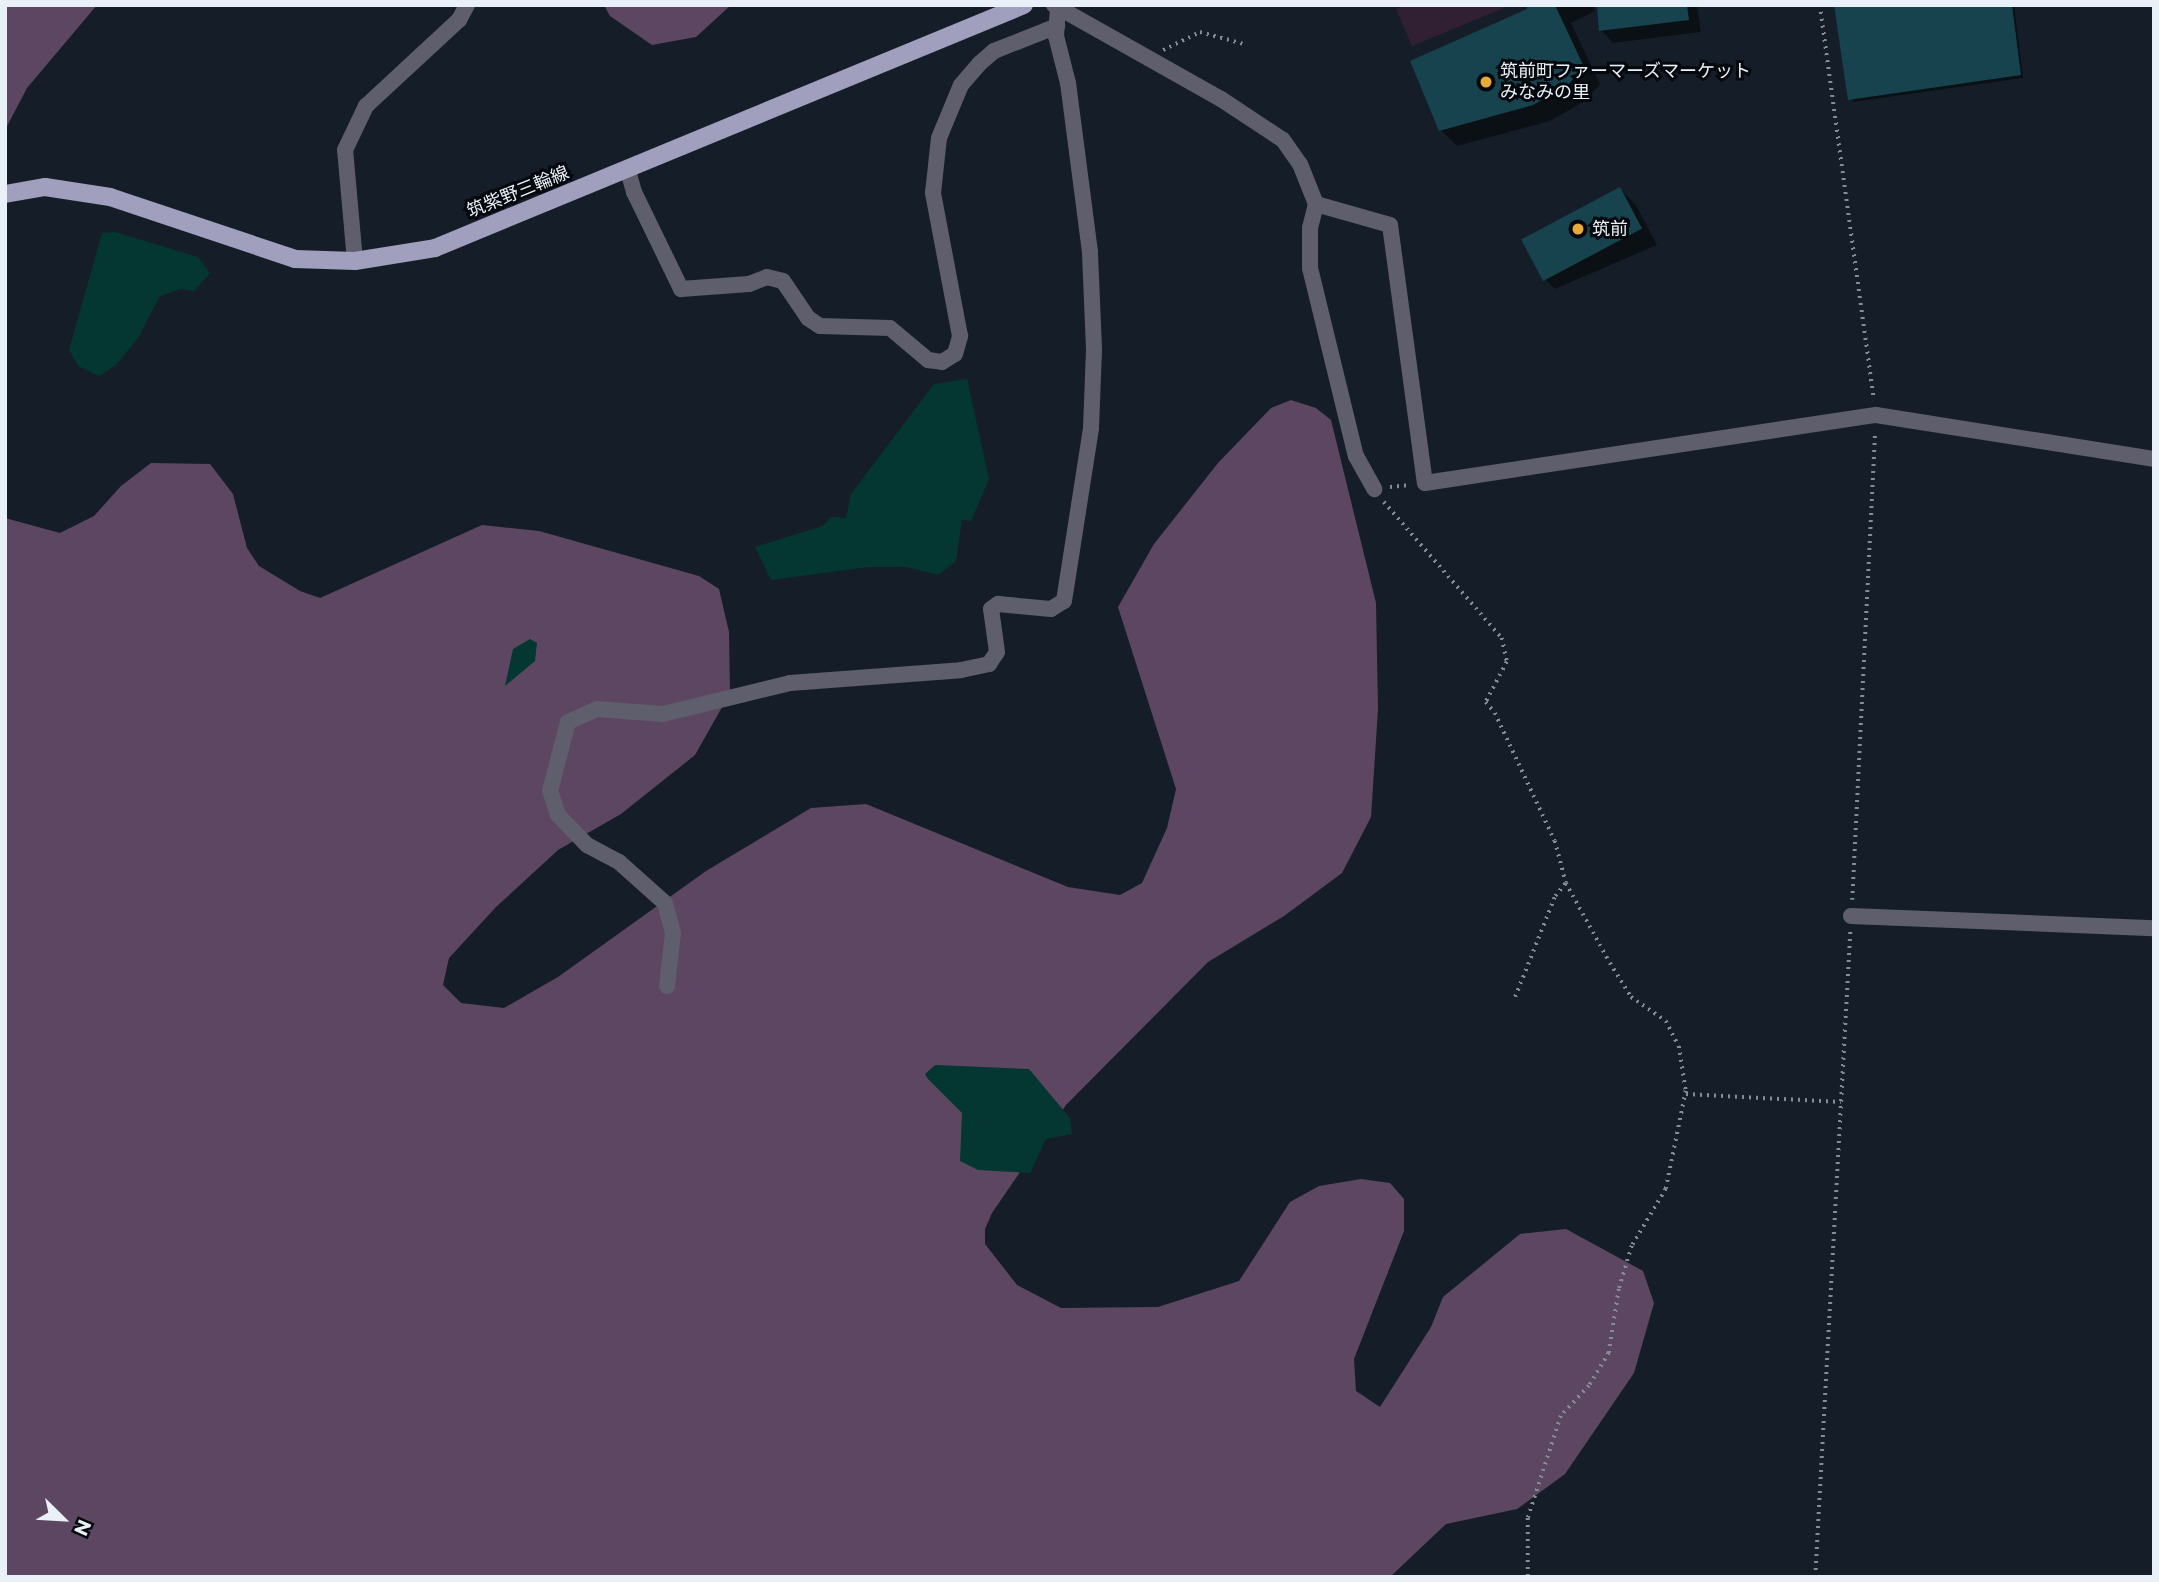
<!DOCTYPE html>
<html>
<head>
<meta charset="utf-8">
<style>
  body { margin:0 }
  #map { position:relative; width:2159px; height:1582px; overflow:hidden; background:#151e28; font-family:Montserrat,"Noto Sans JP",sans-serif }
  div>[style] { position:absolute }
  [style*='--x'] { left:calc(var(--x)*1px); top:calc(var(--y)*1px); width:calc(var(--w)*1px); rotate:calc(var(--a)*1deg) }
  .green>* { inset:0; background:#312034 }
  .forest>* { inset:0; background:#5d4661 }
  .water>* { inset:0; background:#043731 }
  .shadow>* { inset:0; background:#0007 }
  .building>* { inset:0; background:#16434e; transform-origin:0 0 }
  .path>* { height:3.5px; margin-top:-1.75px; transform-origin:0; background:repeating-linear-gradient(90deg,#848c94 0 2px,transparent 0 7px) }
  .minor>* { height:16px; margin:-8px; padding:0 8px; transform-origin:8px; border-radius:8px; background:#5e5e6c }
  .primary>* { height:18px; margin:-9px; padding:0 9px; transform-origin:9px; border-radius:9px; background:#a09fbd }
  .dots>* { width:19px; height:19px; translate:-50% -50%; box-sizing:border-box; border:4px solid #05080c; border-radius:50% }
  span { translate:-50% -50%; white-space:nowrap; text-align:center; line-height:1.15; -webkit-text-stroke:6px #05080c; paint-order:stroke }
  .poi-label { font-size:18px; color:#e9f0f7 }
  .left { translate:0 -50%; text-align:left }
  .street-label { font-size:18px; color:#e9f0f7 }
  .frame { position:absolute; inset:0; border:7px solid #e9f0f7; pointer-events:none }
  .north { position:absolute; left:28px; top:1484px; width:70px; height:70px; -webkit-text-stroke:5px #05080c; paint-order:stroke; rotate:114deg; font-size:19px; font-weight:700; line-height:28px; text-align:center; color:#e9f0f7 }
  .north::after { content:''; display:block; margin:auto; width:24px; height:32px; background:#e9f0f7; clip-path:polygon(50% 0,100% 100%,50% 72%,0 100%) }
</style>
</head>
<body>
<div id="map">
  <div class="green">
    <div style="clip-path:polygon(1405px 5px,1503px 5px,1504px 8px,1412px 46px,1396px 9px)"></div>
  </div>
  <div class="forest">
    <div style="clip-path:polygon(5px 5px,97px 5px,27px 88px,5px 130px)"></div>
    <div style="clip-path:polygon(604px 5px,731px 5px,696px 37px,652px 45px,610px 16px)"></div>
    <div style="clip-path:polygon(1291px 400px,1316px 408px,1331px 420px,1376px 603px,1378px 709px,1371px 817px,1342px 873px,1284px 916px,1208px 962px,1066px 1105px,992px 1213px,985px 1229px,985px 1244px,1017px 1285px,1061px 1308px,1158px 1307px,1239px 1281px,1290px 1202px,1319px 1186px,1361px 1179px,1390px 1183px,1404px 1199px,1404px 1231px,1354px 1359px,1356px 1391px,1380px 1407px,1431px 1327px,1443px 1297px,1520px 1234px,1566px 1229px,1643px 1271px,1654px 1303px,1634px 1373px,1565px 1474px,1517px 1509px,1446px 1524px,1390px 1577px,5px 1577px,5px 518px,60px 533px,94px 516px,121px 486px,151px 463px,210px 464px,233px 494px,247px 548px,259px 566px,300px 591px,320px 598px,482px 525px,539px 531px,699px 576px,719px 589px,729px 632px,730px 693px,695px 755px,621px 814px,558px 850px,496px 907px,449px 958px,443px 985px,461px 1003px,504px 1008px,558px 977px,706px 871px,811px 808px,866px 804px,1068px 887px,1120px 895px,1142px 883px,1167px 828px,1176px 789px,1118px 607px,1154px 544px,1218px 463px,1271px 408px)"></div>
  </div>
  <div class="water">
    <div style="clip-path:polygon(115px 232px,198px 257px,210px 273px,194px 291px,181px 289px,160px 296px,138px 338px,116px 365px,99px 376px,78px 366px,69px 350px,102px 233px)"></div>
    <div style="clip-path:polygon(967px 379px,989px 479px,971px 521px,962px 520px,956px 561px,938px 575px,906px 567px,868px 567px,771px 580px,755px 547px,823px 526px,831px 517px,846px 518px,851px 494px,934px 384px)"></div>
    <div style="clip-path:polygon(530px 639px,537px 643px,535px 661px,505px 686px,513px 649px)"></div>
    <div style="clip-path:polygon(935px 1065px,1029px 1069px,1070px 1118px,1072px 1134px,1046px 1139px,1030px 1173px,978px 1170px,960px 1161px,962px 1113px,928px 1079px,925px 1074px)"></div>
  </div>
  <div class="shadow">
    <div style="clip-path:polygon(1528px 5px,1593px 5px,1595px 11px,1571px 23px,1600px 84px,1585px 101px,1550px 121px,1457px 146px,1441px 130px,1529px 9px)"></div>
    <div style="clip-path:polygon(1598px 5px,1697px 5px,1701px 32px,1613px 43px,1601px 30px)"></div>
    <div style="clip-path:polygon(1836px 5px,2014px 5px,2023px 78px,1853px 102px)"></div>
    <div style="clip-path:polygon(1620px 189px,1636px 205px,1657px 245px,1555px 289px,1539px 273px)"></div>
  </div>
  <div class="building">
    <div style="clip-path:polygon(1526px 5px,1555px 5px,1584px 67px,1568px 85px,1533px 105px,1439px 131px,1410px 61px,1527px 9px)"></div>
    <div style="clip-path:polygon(1597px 5px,1687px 5px,1689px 20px,1599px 31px)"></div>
    <div style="clip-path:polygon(1834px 5px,2012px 5px,2021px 75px,1848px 100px)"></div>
    <div style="left:1620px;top:187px;width:47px;height:112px;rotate:62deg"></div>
  </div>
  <div class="path">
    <div style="--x:1820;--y:5;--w:399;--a:82.2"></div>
    <div style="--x:1163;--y:50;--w:41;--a:-25.9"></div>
    <div style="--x:1200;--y:32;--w:46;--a:15.3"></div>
    <div style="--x:1390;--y:487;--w:20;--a:-6"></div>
    <div style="--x:1384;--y:502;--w:180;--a:49.1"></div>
    <div style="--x:1502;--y:638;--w:25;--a:78"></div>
    <div style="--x:1507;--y:662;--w:45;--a:117.7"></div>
    <div style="--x:1486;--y:702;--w:14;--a:51"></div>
    <div style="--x:1495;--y:713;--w:141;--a:64.9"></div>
    <div style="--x:1555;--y:841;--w:43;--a:75.3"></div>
    <div style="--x:1566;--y:883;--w:91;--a:61.2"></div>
    <div style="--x:1610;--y:963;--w:40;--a:58"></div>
    <div style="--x:1631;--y:997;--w:42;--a:34.4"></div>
    <div style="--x:1666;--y:1021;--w:28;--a:63"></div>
    <div style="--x:1679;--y:1046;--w:46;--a:81.2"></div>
    <div style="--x:1686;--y:1091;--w:100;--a:101.5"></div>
    <div style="--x:1666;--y:1189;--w:66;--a:120.8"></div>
    <div style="--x:1632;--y:1246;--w:45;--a:106.8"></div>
    <div style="--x:1619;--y:1289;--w:65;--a:98.9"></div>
    <div style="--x:1609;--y:1353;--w:39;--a:121"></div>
    <div style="--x:1589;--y:1386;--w:41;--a:133"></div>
    <div style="--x:1561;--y:1416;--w:107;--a:107.9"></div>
    <div style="--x:1528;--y:1518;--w:59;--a:90"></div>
    <div style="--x:1852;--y:900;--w:469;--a:-87.2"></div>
    <div style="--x:1515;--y:997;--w:109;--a:-68.4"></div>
    <div style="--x:1555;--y:896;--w:17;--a:-50"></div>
    <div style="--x:1686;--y:1094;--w:155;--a:3"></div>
    <div style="--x:1815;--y:1577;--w:646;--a:-86.89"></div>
  </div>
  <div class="minor">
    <div style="--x:1054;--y:5;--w:192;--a:29.4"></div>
    <div style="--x:1221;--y:99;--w:74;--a:33.5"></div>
    <div style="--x:1283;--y:140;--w:29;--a:55"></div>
    <div style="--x:1300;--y:164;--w:43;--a:68.2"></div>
    <div style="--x:1316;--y:204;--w:77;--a:15.8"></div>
    <div style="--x:1390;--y:225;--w:260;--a:82.3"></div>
    <div style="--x:1425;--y:483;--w:456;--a:-8.6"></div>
    <div style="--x:1876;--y:415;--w:281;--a:9"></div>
    <div style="--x:628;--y:171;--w:22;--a:74"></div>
    <div style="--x:634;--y:192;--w:108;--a:64.1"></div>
    <div style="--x:681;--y:289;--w:68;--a:-4.2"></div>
    <div style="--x:749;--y:284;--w:19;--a:-21"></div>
    <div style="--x:767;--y:277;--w:16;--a:14"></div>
    <div style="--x:783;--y:281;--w:45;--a:56"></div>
    <div style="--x:808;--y:318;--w:14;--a:34"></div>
    <div style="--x:820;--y:326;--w:70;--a:1.6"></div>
    <div style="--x:890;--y:328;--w:50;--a:40.1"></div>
    <div style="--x:928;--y:360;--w:14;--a:8"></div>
    <div style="--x:942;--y:362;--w:15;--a:-32"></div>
    <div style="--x:955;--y:354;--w:19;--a:-74"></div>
    <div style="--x:960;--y:336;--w:146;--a:-100.7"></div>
    <div style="--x:933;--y:193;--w:55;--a:-83.8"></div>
    <div style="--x:939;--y:138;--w:57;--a:-67.5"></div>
    <div style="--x:961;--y:85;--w:28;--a:-49"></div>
    <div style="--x:979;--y:64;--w:20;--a:-41"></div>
    <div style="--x:994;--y:51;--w:68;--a:-21.6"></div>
    <div style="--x:1316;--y:204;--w:25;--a:104"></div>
    <div style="--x:1310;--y:228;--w:40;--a:90"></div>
    <div style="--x:1310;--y:268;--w:194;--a:76.3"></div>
    <div style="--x:1356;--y:456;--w:38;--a:61"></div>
    <div style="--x:355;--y:261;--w:111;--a:-95.1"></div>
    <div style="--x:345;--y:150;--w:49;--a:-64.5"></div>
    <div style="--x:366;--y:106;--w:127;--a:-42.8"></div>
    <div style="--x:459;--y:20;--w:17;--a:-62"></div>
    <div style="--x:1851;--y:916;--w:303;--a:2.3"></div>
    <div style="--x:667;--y:986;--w:53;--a:-83.5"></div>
    <div style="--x:673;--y:933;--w:31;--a:-105"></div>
    <div style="--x:665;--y:903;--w:62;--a:-138.3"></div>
    <div style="--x:619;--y:862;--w:36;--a:-152"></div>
    <div style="--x:587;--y:845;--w:42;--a:-134"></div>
    <div style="--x:558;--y:815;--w:25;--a:-108"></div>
    <div style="--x:550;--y:791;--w:71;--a:-75.4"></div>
    <div style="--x:568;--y:722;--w:32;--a:-24"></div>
    <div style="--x:597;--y:709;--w:66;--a:4.3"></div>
    <div style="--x:663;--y:714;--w:131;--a:-13.7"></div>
    <div style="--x:790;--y:683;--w:171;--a:-4.3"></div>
    <div style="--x:961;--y:670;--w:29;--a:-12"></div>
    <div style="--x:989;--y:664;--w:14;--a:-56"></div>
    <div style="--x:997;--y:652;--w:43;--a:-97.9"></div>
    <div style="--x:991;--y:609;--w:9;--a:-36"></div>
    <div style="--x:998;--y:604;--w:53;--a:5.4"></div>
    <div style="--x:1051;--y:609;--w:15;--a:-32"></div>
    <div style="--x:1064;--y:601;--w:175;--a:-81.1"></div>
    <div style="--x:1091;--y:428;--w:79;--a:-87.8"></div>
    <div style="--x:1094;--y:349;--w:97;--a:-92.4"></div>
    <div style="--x:1090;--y:252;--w:170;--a:-97.4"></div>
    <div style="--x:1068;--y:83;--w:49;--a:-104.3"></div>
    <div style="--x:1056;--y:36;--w:26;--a:-86"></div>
  </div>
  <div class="primary">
    <div style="--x:5;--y:194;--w:41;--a:-9.9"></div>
    <div style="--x:45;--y:187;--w:66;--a:8.7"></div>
    <div style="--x:110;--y:197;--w:195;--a:18.5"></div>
    <div style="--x:295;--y:259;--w:60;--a:1.9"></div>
    <div style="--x:355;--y:261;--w:81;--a:-9.2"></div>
    <div style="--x:435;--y:248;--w:637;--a:-22.42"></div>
  </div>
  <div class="dots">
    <div style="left:1486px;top:82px;background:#e9ab38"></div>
    <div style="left:1578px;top:229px;background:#e9ab38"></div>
  </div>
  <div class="poi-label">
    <span class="left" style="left:1500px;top:82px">筑前町ファーマーズマーケット<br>みなみの里</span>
    <span class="left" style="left:1592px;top:229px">筑前</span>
  </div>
  <div class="street-label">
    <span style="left:518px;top:192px;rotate:-22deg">筑紫野三輪線</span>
  </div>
  <div class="frame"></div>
  <div class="north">N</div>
</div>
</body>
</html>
